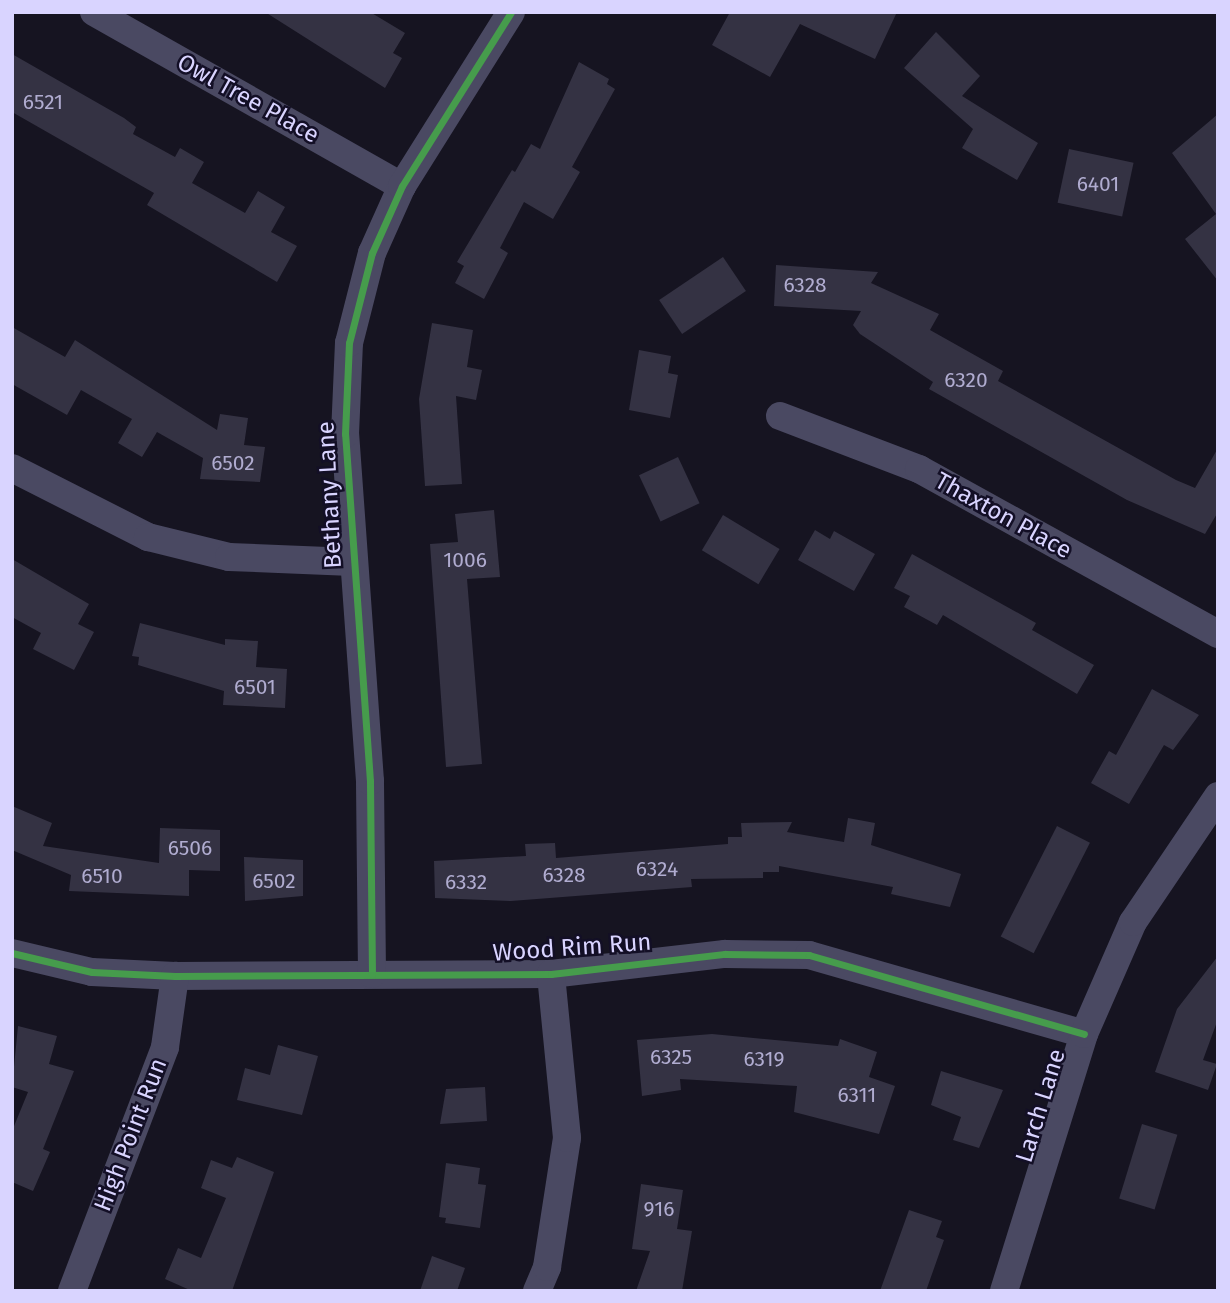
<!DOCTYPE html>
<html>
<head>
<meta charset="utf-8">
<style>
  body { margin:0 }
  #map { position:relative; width:1230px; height:1303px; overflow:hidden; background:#161421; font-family:"Fira Sans",sans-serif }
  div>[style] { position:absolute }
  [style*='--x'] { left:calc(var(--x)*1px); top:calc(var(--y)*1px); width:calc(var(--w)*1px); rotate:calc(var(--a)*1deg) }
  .building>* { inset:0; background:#343243; transform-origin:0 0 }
  .minor>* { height:28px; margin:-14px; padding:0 14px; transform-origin:14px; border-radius:14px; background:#4a4962 }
  .cycleway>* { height:7px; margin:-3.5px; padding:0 3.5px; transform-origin:3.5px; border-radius:3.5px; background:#469c4c }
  span { translate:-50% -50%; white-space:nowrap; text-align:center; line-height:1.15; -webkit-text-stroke:5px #130f26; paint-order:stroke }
  .number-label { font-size:21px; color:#b0acd0 }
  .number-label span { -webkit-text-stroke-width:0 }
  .street-label { font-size:24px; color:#d9d4ff }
  .frame { position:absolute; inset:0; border:14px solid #d9d4ff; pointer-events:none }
</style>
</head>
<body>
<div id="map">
  <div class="building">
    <div style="clip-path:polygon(265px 12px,370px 12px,405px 33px,393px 53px,402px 58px,385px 88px)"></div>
    <div style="clip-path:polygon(730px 12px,897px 12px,875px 59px,800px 24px,770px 77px,712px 45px)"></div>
    <div style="clip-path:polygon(936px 32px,980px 76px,962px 96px,1038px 143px,1017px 180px,962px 148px,973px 129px,904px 68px)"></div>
    <div style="clip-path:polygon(12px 54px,124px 118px,136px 127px,133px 134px,175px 157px,180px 148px,204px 162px,192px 183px,245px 213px,258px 191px,285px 207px,271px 232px,297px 246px,277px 282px,147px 205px,154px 193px,12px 112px)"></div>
    <div style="clip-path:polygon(579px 62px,609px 79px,607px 84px,615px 89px,572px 167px,580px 172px,553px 219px,524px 202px,500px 248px,508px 253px,484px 299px,455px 283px,464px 266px,457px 262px,512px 170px,515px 172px,531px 144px,540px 149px)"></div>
    <div style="clip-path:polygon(1218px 114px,1218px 281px,1185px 239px,1216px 214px,1172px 153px)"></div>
    <div style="left:1069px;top:149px;width:66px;height:55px;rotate:12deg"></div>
    <div style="left:723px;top:257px;width:41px;height:77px;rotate:56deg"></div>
    <div style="clip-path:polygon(776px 265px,878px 272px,871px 283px,939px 314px,930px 330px,1003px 371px,998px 381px,1176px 480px,1195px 488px,1218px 448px,1218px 512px,1205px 534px,1127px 500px,929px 389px,933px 382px,860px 334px,853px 325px,861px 311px,774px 306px)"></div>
    <div style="clip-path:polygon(432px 323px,473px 330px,467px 367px,482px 370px,476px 400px,456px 396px,462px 484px,425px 486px,419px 399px)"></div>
    <div style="clip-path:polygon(12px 327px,65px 357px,75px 340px,217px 430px,220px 414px,248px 418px,244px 445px,265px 447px,260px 482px,200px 479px,203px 458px,157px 432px,142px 457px,118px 443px,132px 419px,81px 390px,67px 415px,12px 384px)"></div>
    <div style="clip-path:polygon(639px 350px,671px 356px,668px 373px,678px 375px,670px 418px,629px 410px)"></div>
    <div style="left:678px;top:457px;width:51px;height:43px;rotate:65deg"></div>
    <div style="clip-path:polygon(494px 510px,500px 577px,467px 579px,482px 764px,446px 767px,430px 544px,458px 542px,455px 514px)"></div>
    <div style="left:723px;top:515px;width:66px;height:41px;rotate:31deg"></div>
    <div style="clip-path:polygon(815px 530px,830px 539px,834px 531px,875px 554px,854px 591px,798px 560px)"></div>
    <div style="clip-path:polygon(912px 554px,1036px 623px,1032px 630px,1094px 665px,1077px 694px,943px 615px,937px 625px,904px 607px,910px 596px,894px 588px)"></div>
    <div style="clip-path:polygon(12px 559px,89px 604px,78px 624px,94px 632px,74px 670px,33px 649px,41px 633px,12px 617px)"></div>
    <div style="clip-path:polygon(140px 623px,225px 645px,225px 639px,258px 641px,256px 667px,287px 669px,285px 708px,223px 705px,224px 691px,138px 665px,139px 657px,132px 656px)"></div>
    <div style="clip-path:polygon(1152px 689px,1199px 715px,1173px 750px,1164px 745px,1129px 804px,1091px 783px,1109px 751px,1116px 755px)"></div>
    <div style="clip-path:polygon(12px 806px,52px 823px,43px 846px,159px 863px,160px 828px,220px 830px,220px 871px,189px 870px,189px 896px,69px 891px,71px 875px,12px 850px)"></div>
    <div style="clip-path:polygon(848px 818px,875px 823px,871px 845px,961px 874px,950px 907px,891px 894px,893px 887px,779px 866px,779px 872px,763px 872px,763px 878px,691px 879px,692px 887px,511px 901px,435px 898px,434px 861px,526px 856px,525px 844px,555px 843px,556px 858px,728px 844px,728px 837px,742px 837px,741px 823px,792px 822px,787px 832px,844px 842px)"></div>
    <div style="left:1057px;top:826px;width:37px;height:124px;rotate:27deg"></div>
    <div style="clip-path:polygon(244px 857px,303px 860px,303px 896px,245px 901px)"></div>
    <div style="clip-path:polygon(1218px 956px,1218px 1019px,1203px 1060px,1217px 1064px,1208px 1090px,1155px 1072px,1177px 1009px)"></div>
    <div style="clip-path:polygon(18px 1026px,57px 1036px,49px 1064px,74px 1071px,43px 1149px,50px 1152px,33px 1191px,12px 1182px,12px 1131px,28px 1092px,12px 1087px)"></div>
    <div style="clip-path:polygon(712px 1034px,838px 1046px,840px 1039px,877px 1052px,869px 1077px,895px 1086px,879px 1134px,794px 1112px,797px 1086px,680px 1079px,681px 1090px,642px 1096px,637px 1040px)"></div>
    <div style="clip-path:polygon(278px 1045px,318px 1056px,302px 1115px,237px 1100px,245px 1068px,270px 1075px)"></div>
    <div style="clip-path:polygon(941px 1071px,1003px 1090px,979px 1148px,953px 1140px,961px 1117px,931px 1105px)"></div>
    <div style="clip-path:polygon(485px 1087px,487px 1121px,440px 1124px,446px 1089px)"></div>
    <div style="left:1142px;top:1124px;width:37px;height:78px;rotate:17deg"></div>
    <div style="clip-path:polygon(237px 1157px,274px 1172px,232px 1291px,192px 1291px,165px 1279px,178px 1248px,201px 1258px,226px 1198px,201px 1188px,211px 1160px,232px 1168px)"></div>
    <div style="clip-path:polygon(446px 1163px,480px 1168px,478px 1184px,486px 1185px,480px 1228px,445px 1223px,446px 1218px,439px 1217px)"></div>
    <div style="clip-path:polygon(641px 1184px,683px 1190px,677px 1229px,692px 1231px,682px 1291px,636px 1291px,650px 1251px,632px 1249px)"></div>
    <div style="clip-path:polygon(909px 1210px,942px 1221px,936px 1237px,944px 1240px,926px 1291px,880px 1291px)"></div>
    <div style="clip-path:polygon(432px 1256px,465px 1268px,457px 1291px,420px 1291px)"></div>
  </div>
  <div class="minor">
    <div style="--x:94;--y:12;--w:354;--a:29.5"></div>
    <div style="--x:780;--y:416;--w:149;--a:20.9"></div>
    <div style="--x:919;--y:469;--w:342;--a:28.9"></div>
    <div style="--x:12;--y:468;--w:153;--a:26.9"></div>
    <div style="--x:148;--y:537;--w:83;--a:13.9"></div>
    <div style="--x:229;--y:557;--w:123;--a:2.3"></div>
    <div style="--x:12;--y:953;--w:82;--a:13.4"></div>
    <div style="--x:92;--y:972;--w:83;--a:2.8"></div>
    <div style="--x:175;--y:976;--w:376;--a:-0.3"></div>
    <div style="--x:551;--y:974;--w:175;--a:-6.6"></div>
    <div style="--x:725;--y:954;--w:84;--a:0.7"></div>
    <div style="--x:809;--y:955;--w:286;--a:16"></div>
    <div style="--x:372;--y:974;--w:193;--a:-90.6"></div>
    <div style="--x:370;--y:781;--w:348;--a:-94.1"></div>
    <div style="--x:345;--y:434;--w:91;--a:-87.5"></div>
    <div style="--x:349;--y:343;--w:93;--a:-75.7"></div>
    <div style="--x:372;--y:253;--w:73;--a:-65.9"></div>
    <div style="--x:402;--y:186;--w:205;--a:-57.9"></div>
    <div style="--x:72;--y:1291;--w:261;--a:-69.1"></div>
    <div style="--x:165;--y:1047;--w:72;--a:-82"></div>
    <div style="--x:537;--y:1291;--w:26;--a:-67"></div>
    <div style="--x:547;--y:1267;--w:131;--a:-81.2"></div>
    <div style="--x:567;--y:1138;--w:165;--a:-95.6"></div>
    <div style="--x:1004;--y:1291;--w:269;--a:-72.7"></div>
    <div style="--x:1084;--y:1034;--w:122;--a:-66.4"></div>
    <div style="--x:1133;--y:922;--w:152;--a:-56"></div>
  </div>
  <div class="cycleway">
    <div style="--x:12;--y:953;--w:82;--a:13.4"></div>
    <div style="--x:92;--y:972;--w:83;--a:2.8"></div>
    <div style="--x:175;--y:976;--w:376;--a:-0.3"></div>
    <div style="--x:551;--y:974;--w:175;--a:-6.6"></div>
    <div style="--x:725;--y:954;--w:84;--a:0.7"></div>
    <div style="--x:809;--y:955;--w:286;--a:16"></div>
    <div style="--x:372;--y:974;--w:193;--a:-90.6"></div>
    <div style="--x:370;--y:781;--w:348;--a:-94.1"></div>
    <div style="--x:345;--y:434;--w:91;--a:-87.5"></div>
    <div style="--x:349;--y:343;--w:93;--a:-75.7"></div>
    <div style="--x:372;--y:253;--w:73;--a:-65.9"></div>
    <div style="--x:402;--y:186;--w:205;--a:-57.9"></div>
  </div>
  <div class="number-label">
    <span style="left:43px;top:102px">6521</span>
    <span style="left:1098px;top:184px">6401</span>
    <span style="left:805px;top:285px">6328</span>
    <span style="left:966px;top:380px">6320</span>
    <span style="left:233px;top:463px">6502</span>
    <span style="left:465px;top:560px">1006</span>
    <span style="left:255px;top:687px">6501</span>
    <span style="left:190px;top:848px">6506</span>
    <span style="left:657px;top:869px">6324</span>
    <span style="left:564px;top:875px">6328</span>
    <span style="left:102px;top:876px">6510</span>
    <span style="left:274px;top:881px">6502</span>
    <span style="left:466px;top:882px">6332</span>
    <span style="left:671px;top:1057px">6325</span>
    <span style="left:764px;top:1059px">6319</span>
    <span style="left:857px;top:1095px">6311</span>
    <span style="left:659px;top:1209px">916</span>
  </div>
  <div class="street-label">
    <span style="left:248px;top:99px;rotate:29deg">Owl Tree Place</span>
    <span style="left:330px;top:495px;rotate:-93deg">Bethany Lane</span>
    <span style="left:1003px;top:516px;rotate:29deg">Thaxton Place</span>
    <span style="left:572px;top:948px;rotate:-4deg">Wood Rim Run</span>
    <span style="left:1041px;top:1106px;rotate:-73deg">Larch Lane</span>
    <span style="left:131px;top:1135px;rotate:-69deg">High Point Run</span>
  </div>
  <div class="frame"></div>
</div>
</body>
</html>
